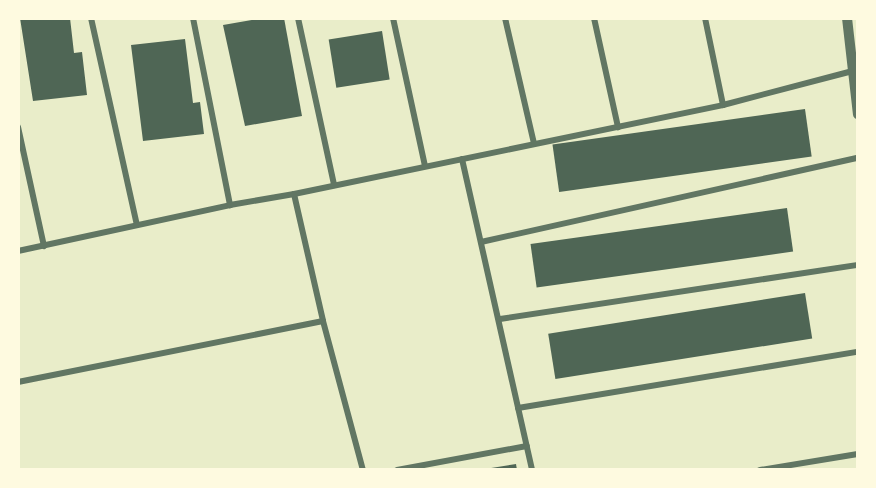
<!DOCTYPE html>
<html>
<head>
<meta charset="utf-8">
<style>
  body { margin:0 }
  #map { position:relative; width:876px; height:488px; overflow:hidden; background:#e9edc9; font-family:"Archivo Narrow",sans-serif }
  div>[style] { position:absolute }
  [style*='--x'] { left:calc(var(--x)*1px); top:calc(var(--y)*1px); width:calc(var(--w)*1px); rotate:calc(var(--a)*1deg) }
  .building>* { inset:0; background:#4f6655; transform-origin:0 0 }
  .minor>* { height:6px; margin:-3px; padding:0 3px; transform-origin:3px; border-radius:3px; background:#617663 }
  .tertiary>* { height:10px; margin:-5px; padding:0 5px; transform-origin:5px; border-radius:5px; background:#617663 }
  span { translate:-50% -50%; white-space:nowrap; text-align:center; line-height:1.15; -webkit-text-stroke:5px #fefae0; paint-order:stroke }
  .frame { position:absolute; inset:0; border:20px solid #fefae0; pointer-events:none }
</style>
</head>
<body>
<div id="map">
  <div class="building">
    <div style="clip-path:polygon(20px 18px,70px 18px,74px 53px,82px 52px,87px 95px,33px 101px)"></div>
    <div style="clip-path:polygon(263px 18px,284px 18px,302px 116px,245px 126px,223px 25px)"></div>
    <div style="left:382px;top:31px;width:49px;height:54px;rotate:81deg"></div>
    <div style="clip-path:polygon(185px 39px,193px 103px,200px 102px,204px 134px,143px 141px,131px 45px)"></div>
    <div style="left:805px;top:109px;width:48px;height:255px;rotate:82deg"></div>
    <div style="left:787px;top:208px;width:44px;height:259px;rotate:82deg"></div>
    <div style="left:805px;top:293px;width:46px;height:260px;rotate:81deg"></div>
    <div style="clip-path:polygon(516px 464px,517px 470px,485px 470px,485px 469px)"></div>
  </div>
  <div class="minor">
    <div style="--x:91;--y:18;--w:212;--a:77.5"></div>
    <div style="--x:193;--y:18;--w:191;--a:78.8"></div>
    <div style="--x:298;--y:18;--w:171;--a:77.8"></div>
    <div style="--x:393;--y:18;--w:151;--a:77.8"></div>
    <div style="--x:505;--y:18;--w:129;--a:77"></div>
    <div style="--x:594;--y:18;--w:112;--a:77.6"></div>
    <div style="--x:705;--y:18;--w:89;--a:78.3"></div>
    <div style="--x:18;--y:127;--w:122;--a:77.7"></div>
    <div style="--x:462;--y:159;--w:319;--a:77.3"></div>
    <div style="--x:294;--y:194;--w:130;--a:77.1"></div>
    <div style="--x:323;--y:321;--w:154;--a:75"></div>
    <div style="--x:481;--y:242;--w:386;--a:-12.6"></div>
    <div style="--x:18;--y:251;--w:217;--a:-12.2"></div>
    <div style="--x:230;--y:205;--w:65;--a:-9.8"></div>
    <div style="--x:294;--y:194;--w:438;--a:-11.7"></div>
    <div style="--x:723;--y:105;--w:134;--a:-14.7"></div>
    <div style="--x:500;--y:319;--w:362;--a:-8.6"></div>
    <div style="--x:18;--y:382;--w:311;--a:-11.3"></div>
    <div style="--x:518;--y:408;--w:345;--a:-9.4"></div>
    <div style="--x:397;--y:470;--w:132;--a:-10.5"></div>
    <div style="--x:760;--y:470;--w:99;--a:-9.3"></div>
  </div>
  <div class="tertiary">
    <div style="--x:847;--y:18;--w:97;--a:83.5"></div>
  </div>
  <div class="frame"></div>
</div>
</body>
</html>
